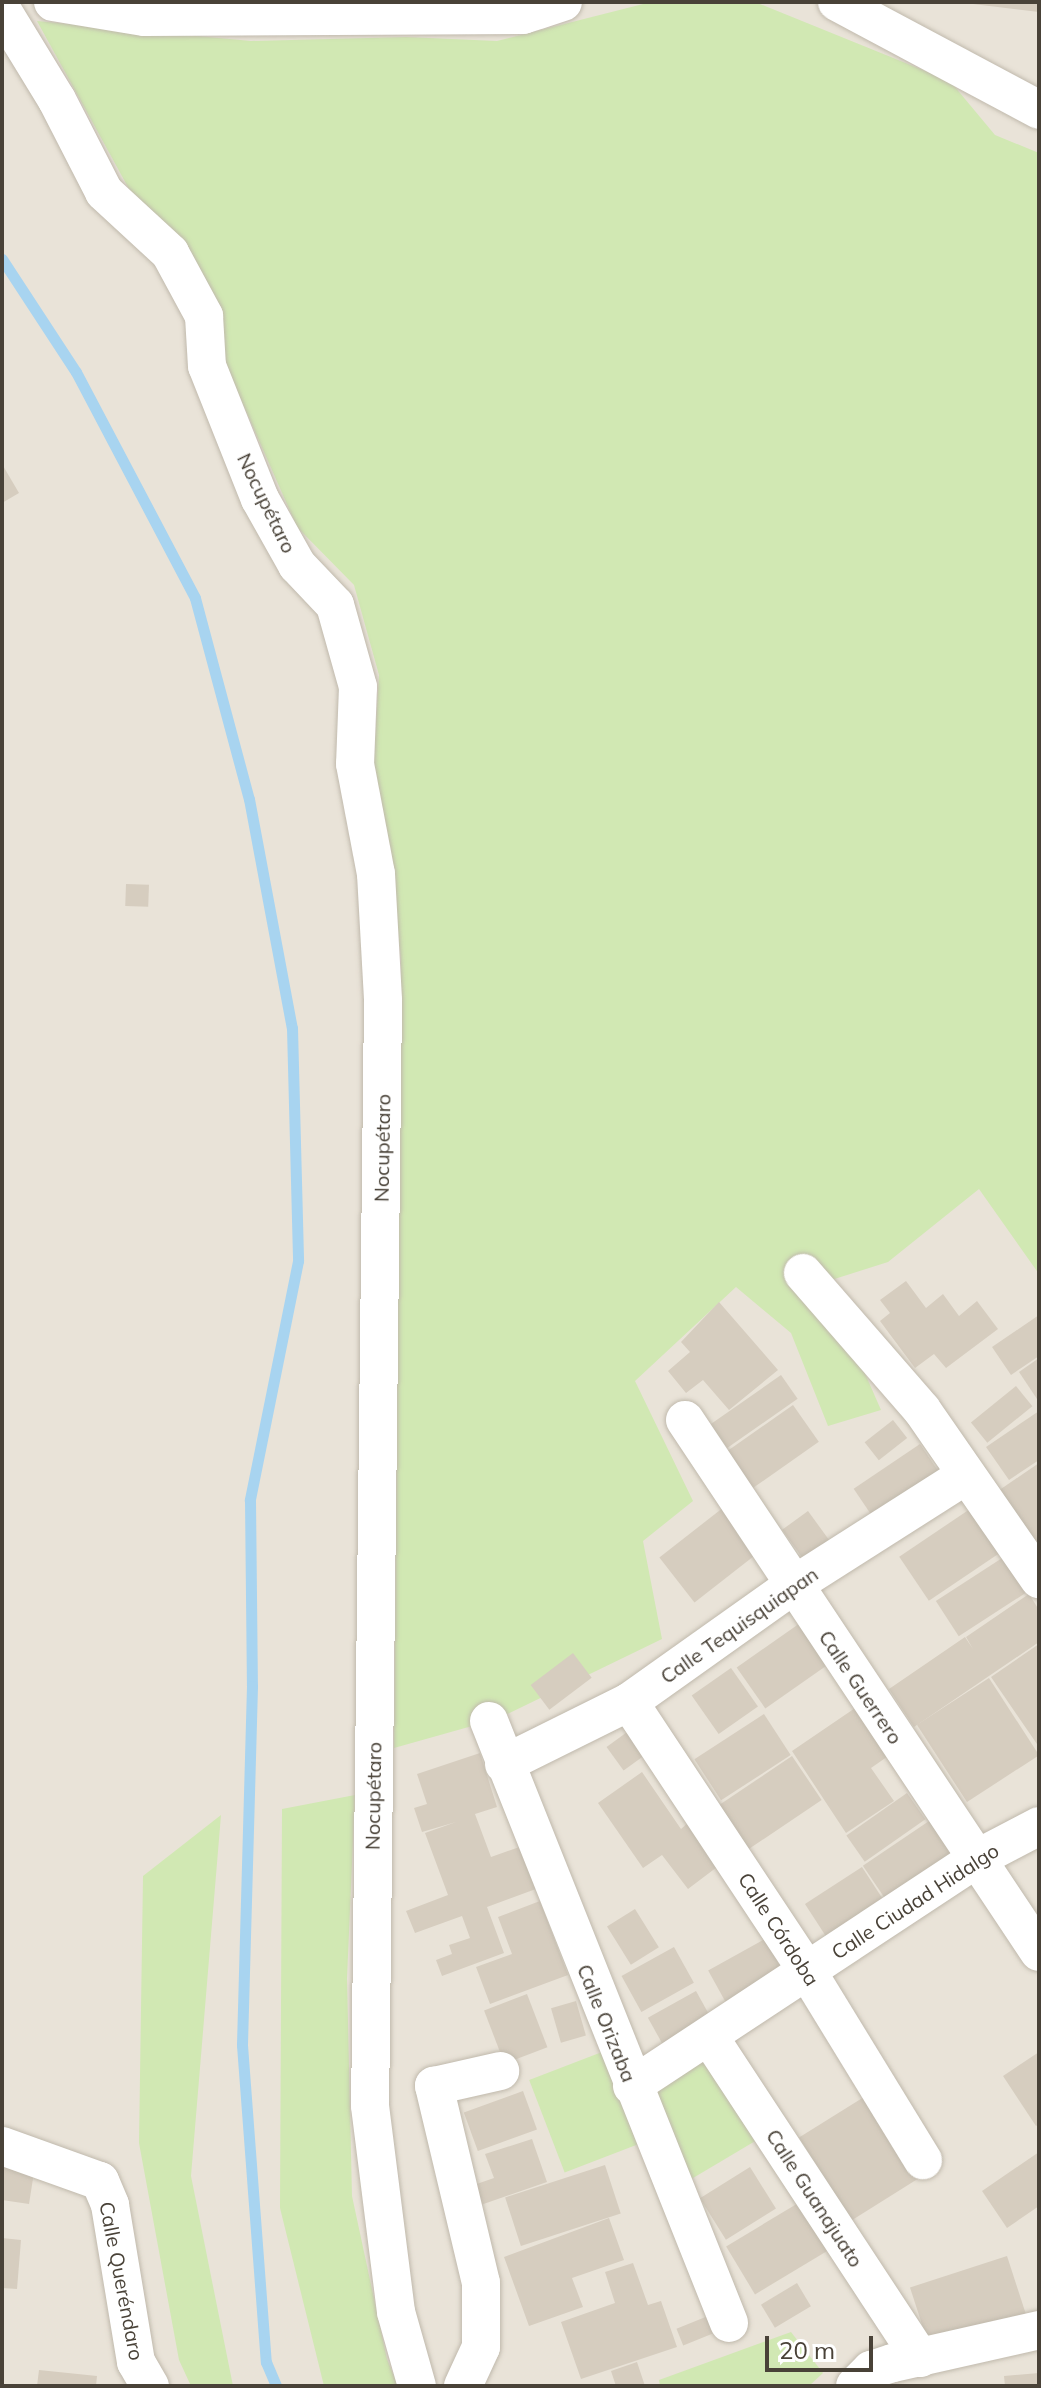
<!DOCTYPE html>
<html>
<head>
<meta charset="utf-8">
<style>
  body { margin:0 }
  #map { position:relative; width:1041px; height:2388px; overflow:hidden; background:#f5f1ea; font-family:Mulish,sans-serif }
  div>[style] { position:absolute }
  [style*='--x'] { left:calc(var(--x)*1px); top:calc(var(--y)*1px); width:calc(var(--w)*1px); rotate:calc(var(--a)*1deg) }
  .residential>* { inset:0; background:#e9e3d8; transform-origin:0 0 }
  .green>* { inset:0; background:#d1e8b3; transform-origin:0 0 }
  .stream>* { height:11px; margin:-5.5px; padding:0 5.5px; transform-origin:5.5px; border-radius:5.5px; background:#a8d4f0 }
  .building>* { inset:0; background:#d6cdbf; transform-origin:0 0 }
  .roads { filter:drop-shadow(0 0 2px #c0b9ac) drop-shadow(0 0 2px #c0b9ac) }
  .street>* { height:38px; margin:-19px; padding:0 19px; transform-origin:19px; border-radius:19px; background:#fff }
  span { translate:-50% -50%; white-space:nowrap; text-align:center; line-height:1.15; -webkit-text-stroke:7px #fff; paint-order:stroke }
  .street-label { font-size:20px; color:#494238 }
  .frame { position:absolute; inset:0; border:4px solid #494238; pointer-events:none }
  .scale { position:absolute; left:765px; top:2336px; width:108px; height:36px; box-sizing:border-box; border:4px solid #494238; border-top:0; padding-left:10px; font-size:24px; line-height:28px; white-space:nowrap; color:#494238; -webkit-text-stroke:6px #fff; paint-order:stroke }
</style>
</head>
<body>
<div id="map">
  <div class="residential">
    <div style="left:2px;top:2px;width:1037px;height:2384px"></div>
  </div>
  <div class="green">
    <div style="clip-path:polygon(651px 2px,755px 2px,950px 81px,995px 135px,1039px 153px,1039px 1274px,979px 1189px,888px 1262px,825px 1282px,881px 1410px,828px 1426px,791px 1333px,736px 1287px,635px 1381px,693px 1501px,643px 1541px,662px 1639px,497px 1719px,394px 1748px,401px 960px,390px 849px,373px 772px,379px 675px,354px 585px,297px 527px,227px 368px,37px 21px,251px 41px,406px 37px,497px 41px)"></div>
    <div style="clip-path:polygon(355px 1795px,347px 1978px,352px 2196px,387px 2359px,398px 2386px,324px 2386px,280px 2208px,282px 1809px)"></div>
    <div style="clip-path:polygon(221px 1815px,191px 2176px,233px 2386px,191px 2386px,179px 2360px,139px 2143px,143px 1876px)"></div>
    <div style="left:602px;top:2052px;width:99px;height:78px;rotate:69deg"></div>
    <div style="clip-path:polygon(703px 2052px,757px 2140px,688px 2181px,649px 2091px)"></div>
    <div style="clip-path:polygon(791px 2332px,823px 2373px,809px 2386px,660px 2386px,659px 2380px)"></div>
  </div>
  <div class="stream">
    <div style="--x:2;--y:259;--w:135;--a:56.8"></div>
    <div style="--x:76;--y:372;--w:255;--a:62.2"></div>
    <div style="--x:195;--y:598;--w:208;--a:75"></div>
    <div style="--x:249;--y:799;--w:233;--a:79.4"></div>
    <div style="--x:292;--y:1028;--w:233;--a:88.5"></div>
    <div style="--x:298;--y:1261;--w:244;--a:101.4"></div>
    <div style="--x:250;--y:1500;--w:186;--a:89.4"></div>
    <div style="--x:252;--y:1686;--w:359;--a:91.6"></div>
    <div style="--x:242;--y:2045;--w:318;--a:85.7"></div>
    <div style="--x:266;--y:2362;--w:26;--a:67"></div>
  </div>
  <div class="building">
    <div style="clip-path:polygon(973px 2px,1039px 2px,1039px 12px,973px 4px)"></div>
    <div style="clip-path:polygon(2px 464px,19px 493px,2px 503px)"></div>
    <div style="left:126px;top:884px;width:23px;height:22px;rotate:2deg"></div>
    <div style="clip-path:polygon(906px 1281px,926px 1308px,943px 1294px,959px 1316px,977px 1301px,998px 1329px,946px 1368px,934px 1354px,915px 1368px,880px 1321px,890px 1313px,880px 1300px)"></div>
    <div style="clip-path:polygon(719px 1302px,778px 1370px,729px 1410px,703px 1380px,686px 1393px,668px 1371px,690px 1352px,681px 1342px)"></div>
    <div style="clip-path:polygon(1039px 1315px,1039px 1356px,1011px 1375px,992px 1347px)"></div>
    <div style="clip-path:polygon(1039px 1358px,1039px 1402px,1019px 1372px)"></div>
    <div style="left:781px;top:1375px;width:29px;height:86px;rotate:55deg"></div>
    <div style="left:1016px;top:1386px;width:26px;height:58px;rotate:51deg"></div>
    <div style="left:793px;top:1405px;width:45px;height:84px;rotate:55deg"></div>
    <div style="clip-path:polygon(1039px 1411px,1039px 1460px,1009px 1480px,986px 1447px)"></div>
    <div style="left:893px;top:1420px;width:23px;height:36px;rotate:52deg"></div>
    <div style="left:920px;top:1444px;width:47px;height:80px;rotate:56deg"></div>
    <div style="clip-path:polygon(1039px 1463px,1039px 1551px,995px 1493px)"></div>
    <div style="left:724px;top:1507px;width:57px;height:82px;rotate:52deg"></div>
    <div style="left:973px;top:1507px;width:53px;height:89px;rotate:56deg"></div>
    <div style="left:808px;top:1511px;width:48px;height:32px;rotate:54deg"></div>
    <div style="left:1013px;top:1551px;width:42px;height:92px;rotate:57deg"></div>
    <div style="clip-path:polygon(1029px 1594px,1039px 1610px,1039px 1642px,914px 1727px,889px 1689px,965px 1637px,973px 1649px,966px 1637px)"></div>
    <div style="left:803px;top:1621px;width:50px;height:81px;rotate:55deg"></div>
    <div style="clip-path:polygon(1039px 1644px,1039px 1747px,991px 1677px)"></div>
    <div style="left:573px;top:1653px;width:31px;height:53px;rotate:53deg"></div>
    <div style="left:731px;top:1668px;width:47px;height:48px;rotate:55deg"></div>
    <div style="left:989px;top:1678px;width:92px;height:86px;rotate:57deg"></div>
    <div style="clip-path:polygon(861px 1704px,894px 1752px,871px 1768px,894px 1801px,846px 1833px,792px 1751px)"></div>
    <div style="left:764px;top:1714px;width:49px;height:83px;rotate:57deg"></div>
    <div style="left:630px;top:1730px;width:29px;height:29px;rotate:54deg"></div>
    <div style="clip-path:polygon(480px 1753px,497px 1807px,475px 1814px,491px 1857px,528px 1844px,544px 1886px,487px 1907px,504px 1953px,442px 1976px,436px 1960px,452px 1954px,449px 1945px,470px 1938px,462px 1916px,415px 1933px,406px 1911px,448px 1895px,425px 1833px,456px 1822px,422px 1832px,414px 1808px,427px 1804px,417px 1774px)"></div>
    <div style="left:792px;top:1756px;width:53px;height:95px;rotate:56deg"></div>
    <div style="clip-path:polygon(642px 1772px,681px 1829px,689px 1822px,721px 1864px,688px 1889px,662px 1855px,643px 1868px,598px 1803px)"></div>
    <div style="left:907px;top:1793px;width:32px;height:74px;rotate:55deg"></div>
    <div style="left:935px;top:1817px;width:50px;height:87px;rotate:56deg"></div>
    <div style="left:862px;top:1867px;width:51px;height:68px;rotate:57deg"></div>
    <div style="clip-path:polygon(540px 1901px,568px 1975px,490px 2004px,476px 1967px,512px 1954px,498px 1917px)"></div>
    <div style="left:635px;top:1909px;width:45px;height:33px;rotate:58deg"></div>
    <div style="left:765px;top:1939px;width:48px;height:65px;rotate:61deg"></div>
    <div style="left:674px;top:1947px;width:41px;height:60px;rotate:61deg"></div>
    <div style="left:696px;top:1991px;width:33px;height:55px;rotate:61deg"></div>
    <div style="left:527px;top:1994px;width:57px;height:46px;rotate:69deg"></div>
    <div style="left:576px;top:2001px;width:36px;height:26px;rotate:74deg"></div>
    <div style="clip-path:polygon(1039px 2052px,1039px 2124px,1036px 2126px,1003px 2076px)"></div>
    <div style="left:523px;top:2091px;width:41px;height:63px;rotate:70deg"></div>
    <div style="left:872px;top:2092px;width:98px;height:86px;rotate:58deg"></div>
    <div style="clip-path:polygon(532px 2139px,547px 2182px,475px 2207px,468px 2187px,494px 2178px,485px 2154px)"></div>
    <div style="clip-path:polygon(1039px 2152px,1039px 2206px,1007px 2228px,982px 2191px)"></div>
    <div style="left:605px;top:2165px;width:51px;height:105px;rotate:72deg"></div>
    <div style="clip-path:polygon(2px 2167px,34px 2172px,29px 2204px,2px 2200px)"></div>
    <div style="left:750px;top:2167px;width:49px;height:59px;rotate:58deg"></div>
    <div style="left:805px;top:2199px;width:56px;height:92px;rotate:59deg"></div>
    <div style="clip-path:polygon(609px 2218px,624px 2260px,572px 2278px,583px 2307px,529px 2326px,504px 2257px)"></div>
    <div style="clip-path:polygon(2px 2238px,21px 2240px,17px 2289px,2px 2288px)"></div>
    <div style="left:1007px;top:2256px;width:65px;height:102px;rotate:72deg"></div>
    <div style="clip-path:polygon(633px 2263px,648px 2305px,661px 2301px,677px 2347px,581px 2379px,561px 2322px,615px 2303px,605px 2272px)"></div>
    <div style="left:797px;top:2283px;width:27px;height:42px;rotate:59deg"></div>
    <div style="left:708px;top:2316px;width:18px;height:34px;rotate:68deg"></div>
    <div style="clip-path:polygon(637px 2362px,645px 2386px,616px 2386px,611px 2371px)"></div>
    <div style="clip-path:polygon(39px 2370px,97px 2376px,96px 2386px,37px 2386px)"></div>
    <div style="clip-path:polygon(1039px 2373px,1039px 2386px,1005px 2386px,1004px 2376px)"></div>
  </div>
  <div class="roads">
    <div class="street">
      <div style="--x:53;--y:2;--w:92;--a:9.4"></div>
      <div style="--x:144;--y:17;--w:379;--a:-0.3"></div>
      <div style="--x:523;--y:15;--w:42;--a:-18"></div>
      <div style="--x:837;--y:2;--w:229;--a:28.1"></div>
      <div style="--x:2;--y:10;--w:105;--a:58.6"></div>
      <div style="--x:57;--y:100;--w:103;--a:62.9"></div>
      <div style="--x:104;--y:192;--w:90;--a:42.7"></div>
      <div style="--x:170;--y:253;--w:72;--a:61.6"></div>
      <div style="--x:204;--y:316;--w:50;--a:86.6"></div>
      <div style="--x:207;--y:366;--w:143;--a:68.3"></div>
      <div style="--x:260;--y:499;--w:76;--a:60.7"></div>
      <div style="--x:297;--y:565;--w:55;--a:46.5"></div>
      <div style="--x:335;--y:605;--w:85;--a:74.3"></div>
      <div style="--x:358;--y:687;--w:77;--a:92.2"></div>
      <div style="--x:355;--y:764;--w:112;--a:79.2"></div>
      <div style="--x:376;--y:874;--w:127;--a:86.8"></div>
      <div style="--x:383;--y:1001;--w:1105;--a:90.67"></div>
      <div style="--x:370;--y:2106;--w:208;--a:82.8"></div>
      <div style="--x:396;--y:2312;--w:77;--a:74.2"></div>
      <div style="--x:803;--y:1273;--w:181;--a:49"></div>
      <div style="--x:922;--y:1410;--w:206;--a:55.3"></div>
      <div style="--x:685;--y:1420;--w:639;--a:56.36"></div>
      <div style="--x:629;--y:1702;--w:323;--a:56.5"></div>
      <div style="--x:807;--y:1971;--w:222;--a:58.5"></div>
      <div style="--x:489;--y:1721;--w:648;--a:68.26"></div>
      <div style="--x:504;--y:1764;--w:140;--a:-26.4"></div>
      <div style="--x:629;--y:1702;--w:200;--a:-35.4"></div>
      <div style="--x:792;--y:1586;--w:206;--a:-32.5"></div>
      <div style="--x:710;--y:2038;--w:383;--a:56.7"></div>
      <div style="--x:632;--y:2086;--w:412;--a:-33.4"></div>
      <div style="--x:976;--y:1859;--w:71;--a:-27.6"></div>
      <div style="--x:2;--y:2146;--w:104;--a:19.7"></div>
      <div style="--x:100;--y:2181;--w:26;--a:67"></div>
      <div style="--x:110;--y:2205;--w:159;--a:80.6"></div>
      <div style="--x:136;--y:2362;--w:28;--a:60"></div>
      <div style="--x:463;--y:2386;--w:43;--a:-65.2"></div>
      <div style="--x:481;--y:2347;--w:64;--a:-90"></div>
      <div style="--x:481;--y:2283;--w:203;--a:-103.4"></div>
      <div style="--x:434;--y:2086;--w:68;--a:-12.8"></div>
      <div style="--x:855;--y:2386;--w:23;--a:-45"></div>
      <div style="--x:871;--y:2370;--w:23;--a:-18"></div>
      <div style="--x:893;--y:2363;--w:150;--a:-12.7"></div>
    </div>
  </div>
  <div class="street-label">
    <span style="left:267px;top:503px;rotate:64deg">Nocupétaro</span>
    <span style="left:382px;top:1148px;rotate:-89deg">Nocupétaro</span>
    <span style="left:739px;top:1625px;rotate:-35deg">Calle Tequisquiapan</span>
    <span style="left:861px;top:1687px;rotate:56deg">Calle Guerrero</span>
    <span style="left:373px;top:1796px;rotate:-89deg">Nocupétaro</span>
    <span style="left:915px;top:1901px;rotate:-33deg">Calle Ciudad Hidalgo</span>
    <span style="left:779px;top:1929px;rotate:57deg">Calle Córdoba</span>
    <span style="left:607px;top:2023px;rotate:68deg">Calle Orizaba</span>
    <span style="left:815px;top:2198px;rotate:57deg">Calle Guanajuato</span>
    <span style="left:122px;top:2281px;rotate:79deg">Calle Queréndaro</span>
  </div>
  <div class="frame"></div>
  <div class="scale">20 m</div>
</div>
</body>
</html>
